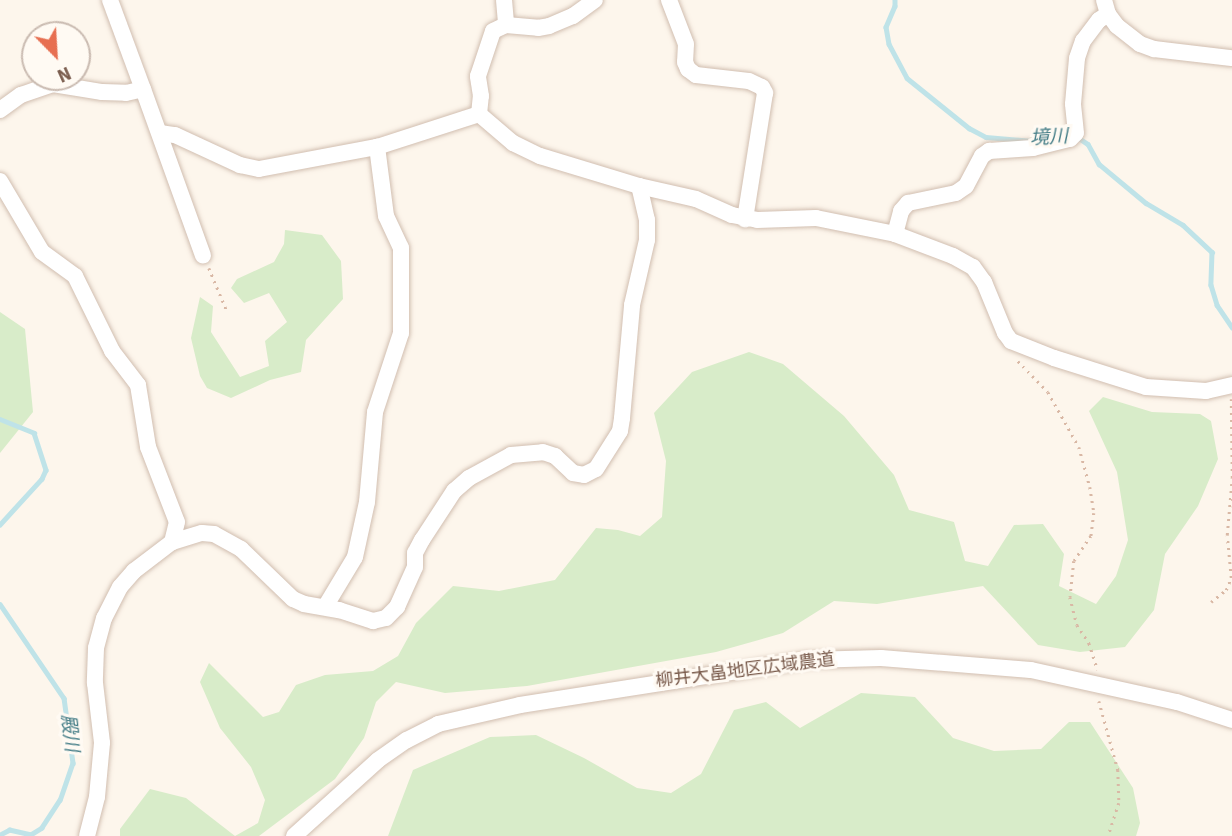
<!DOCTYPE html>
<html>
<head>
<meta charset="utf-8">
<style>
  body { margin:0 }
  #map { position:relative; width:1232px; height:836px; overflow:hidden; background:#fdf6ec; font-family:"Source Sans 3","Noto Sans JP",sans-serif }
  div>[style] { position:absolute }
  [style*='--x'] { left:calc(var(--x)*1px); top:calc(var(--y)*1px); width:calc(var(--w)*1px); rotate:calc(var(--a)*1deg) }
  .green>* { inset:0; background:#d8ecc9 }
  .stream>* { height:4.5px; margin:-2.25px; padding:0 2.25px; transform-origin:2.25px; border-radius:2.25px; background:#bfe3e8 }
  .path>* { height:2.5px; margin-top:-1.25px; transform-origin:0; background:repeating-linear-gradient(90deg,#d9b8a5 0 2px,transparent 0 7px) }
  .roads { filter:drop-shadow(0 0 2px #d1beb0) drop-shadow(0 0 2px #d1beb0) }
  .minor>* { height:16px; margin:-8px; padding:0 8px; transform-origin:8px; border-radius:8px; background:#fff }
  span { translate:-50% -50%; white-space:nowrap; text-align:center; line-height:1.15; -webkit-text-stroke:6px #fffaf3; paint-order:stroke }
  .street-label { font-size:18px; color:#7a5c4d }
  .water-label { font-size:19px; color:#437c86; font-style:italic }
  .north { position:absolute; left:21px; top:21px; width:70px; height:70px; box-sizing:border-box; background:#fffaf3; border:2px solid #cabbb1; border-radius:50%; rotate:156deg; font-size:19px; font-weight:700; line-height:28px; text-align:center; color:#7a5c4d }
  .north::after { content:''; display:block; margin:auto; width:24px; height:32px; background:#e76f51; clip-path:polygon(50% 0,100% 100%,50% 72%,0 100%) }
</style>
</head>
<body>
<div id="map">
  <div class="green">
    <div style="clip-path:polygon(285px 230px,322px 235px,341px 261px,343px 299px,306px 340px,301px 372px,270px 380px,231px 398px,207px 388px,200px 376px,191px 338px,200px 297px,213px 306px,211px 332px,240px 377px,269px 366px,265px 341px,287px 322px,269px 293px,244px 303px,231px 288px,237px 279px,274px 262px,284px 244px)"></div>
    <div style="clip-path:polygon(0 312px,25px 329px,33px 412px,0 453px)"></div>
    <div style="clip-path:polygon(749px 352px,783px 364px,844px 416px,894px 475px,909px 510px,954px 522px,965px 561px,988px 566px,1014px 525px,1043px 524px,1064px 554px,1059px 586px,1096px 604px,1116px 576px,1128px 540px,1117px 472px,1089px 411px,1103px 397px,1152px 412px,1200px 414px,1211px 421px,1218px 459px,1198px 506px,1165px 554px,1154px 610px,1125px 647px,1080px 652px,1038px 645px,983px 586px,877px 604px,834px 601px,783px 633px,716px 652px,527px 686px,445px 693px,396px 682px,376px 702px,364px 738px,335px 779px,259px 836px,235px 836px,258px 823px,265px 800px,251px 767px,220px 728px,200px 682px,209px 663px,263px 717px,279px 712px,296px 685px,325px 675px,373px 671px,398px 656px,416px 623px,453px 586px,499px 591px,555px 580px,596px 528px,618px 530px,640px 536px,662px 517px,666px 461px,654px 413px,692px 372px)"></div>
    <div style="clip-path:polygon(861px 693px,915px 697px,953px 738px,994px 751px,1041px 749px,1069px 722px,1090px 722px,1133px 788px,1140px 823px,1136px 836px,388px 836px,413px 770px,490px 737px,536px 735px,584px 758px,637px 788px,671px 793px,701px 774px,734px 710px,766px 702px,800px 728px)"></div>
    <div style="clip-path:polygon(150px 789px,186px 798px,235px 836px,120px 836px,120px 829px)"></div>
  </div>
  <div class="stream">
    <div style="--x:895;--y:0;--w:6;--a:90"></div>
    <div style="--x:895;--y:6;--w:23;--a:113"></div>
    <div style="--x:886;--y:27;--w:17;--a:80"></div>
    <div style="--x:889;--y:44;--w:38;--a:62"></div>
    <div style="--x:907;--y:78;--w:80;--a:38.9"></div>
    <div style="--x:969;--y:128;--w:19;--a:28"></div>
    <div style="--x:986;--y:137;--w:47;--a:4.9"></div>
    <div style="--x:1076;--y:136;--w:14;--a:34"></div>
    <div style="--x:1088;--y:144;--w:23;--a:61"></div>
    <div style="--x:1099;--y:164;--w:61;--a:39.7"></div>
    <div style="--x:1146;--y:203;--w:43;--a:30.7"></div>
    <div style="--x:1183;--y:225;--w:40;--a:43"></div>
    <div style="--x:1212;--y:252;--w:33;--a:92"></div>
    <div style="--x:1211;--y:285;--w:21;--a:73"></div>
    <div style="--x:1217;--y:305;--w:27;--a:56"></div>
    <div style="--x:0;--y:419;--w:37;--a:22"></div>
    <div style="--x:34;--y:433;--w:39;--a:72"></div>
    <div style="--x:46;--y:470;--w:10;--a:114"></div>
    <div style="--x:42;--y:479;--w:62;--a:132.4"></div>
    <div style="--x:0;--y:604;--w:114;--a:55.8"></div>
    <div style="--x:64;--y:698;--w:66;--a:82.1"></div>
    <div style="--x:73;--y:763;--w:39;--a:109"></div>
    <div style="--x:60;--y:800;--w:33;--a:123"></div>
    <div style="--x:42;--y:828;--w:13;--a:148"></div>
    <div style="--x:31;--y:835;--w:22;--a:-167"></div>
    <div style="--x:10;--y:830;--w:11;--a:153"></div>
  </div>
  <div class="path">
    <div style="--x:209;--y:268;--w:47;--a:67.3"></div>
    <div style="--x:1018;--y:361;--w:43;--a:45.9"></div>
    <div style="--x:1048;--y:392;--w:63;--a:60.6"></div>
    <div style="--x:1079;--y:447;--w:41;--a:74.6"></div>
    <div style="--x:1090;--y:487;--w:26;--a:81"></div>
    <div style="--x:1094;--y:513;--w:23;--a:97"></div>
    <div style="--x:1091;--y:536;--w:30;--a:124"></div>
    <div style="--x:1074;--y:561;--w:36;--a:96"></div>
    <div style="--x:1070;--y:597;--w:29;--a:76"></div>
    <div style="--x:1077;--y:625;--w:22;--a:56"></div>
    <div style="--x:1089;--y:643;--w:28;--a:72"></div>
    <div style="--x:1211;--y:602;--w:19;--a:-39"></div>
    <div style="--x:1226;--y:590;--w:13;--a:-67"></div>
    <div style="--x:1231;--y:578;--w:43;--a:-95.3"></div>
    <div style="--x:1227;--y:535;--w:57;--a:-85"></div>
    <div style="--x:1232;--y:478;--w:79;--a:-90.7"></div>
    <div style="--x:1099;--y:701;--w:72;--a:74.6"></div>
    <div style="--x:1118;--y:770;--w:33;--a:88"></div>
    <div style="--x:1119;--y:803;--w:35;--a:108"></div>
  </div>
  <div class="roads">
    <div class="minor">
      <div style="--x:110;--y:0;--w:95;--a:69.7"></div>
      <div style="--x:504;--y:0;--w:25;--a:85"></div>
      <div style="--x:669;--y:0;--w:47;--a:68.9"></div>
      <div style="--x:686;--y:44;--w:18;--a:93"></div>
      <div style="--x:685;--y:62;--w:8;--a:67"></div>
      <div style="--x:688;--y:69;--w:10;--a:37"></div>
      <div style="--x:696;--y:75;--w:53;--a:6.5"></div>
      <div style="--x:749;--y:81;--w:14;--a:25"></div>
      <div style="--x:762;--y:87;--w:7;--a:63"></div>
      <div style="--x:765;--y:93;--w:128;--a:99"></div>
      <div style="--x:1104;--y:0;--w:15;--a:74"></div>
      <div style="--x:1108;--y:14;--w:15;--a:53"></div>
      <div style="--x:1117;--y:26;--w:29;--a:38"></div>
      <div style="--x:1140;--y:44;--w:15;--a:20"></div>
      <div style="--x:1154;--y:49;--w:78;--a:6.7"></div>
      <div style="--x:0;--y:110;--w:26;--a:-36"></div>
      <div style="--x:21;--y:95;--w:34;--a:-19"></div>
      <div style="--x:53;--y:84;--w:50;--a:9.3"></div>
      <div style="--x:102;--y:92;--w:24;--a:2"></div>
      <div style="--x:126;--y:93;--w:17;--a:-13"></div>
      <div style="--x:143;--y:89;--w:177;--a:70.2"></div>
      <div style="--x:479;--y:114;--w:18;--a:-84"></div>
      <div style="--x:481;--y:96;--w:20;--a:-99"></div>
      <div style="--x:478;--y:76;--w:47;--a:-71.6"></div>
      <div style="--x:493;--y:31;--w:14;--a:-25"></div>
      <div style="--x:506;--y:25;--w:32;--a:5"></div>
      <div style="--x:538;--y:28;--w:11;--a:-10"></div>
      <div style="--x:549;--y:26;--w:26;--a:-23"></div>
      <div style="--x:573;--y:16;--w:27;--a:-36"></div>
      <div style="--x:160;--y:133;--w:15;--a:8"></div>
      <div style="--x:175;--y:135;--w:72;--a:24.8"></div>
      <div style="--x:240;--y:165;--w:19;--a:12"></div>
      <div style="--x:259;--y:169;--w:120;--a:-10.6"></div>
      <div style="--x:377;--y:147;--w:107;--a:-17.9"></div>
      <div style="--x:479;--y:114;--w:45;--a:40.5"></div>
      <div style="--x:513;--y:143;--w:30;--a:26"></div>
      <div style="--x:540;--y:156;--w:103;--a:16.9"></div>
      <div style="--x:639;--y:186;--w:58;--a:12.8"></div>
      <div style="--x:696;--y:199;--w:39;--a:24"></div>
      <div style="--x:732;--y:215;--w:25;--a:11"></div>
      <div style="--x:757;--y:220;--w:59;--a:-1.9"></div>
      <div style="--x:816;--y:218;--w:81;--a:11.4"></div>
      <div style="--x:895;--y:234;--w:62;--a:20.8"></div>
      <div style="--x:953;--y:256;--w:23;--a:29"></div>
      <div style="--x:973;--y:267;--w:19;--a:54"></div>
      <div style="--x:984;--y:282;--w:55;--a:67.6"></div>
      <div style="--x:1005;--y:333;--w:10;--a:53"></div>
      <div style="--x:1011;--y:341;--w:46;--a:21.6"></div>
      <div style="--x:1054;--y:358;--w:96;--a:17.5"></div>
      <div style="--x:1146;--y:387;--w:60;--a:3.8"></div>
      <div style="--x:1206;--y:391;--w:27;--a:-13"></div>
      <div style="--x:0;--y:181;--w:82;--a:59.4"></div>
      <div style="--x:42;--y:252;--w:41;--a:36"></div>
      <div style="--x:75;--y:276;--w:84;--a:63.7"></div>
      <div style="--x:112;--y:351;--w:43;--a:52.6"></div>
      <div style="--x:138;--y:385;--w:63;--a:80.8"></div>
      <div style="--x:148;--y:447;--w:80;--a:68.9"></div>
      <div style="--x:177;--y:522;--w:21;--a:104"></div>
      <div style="--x:172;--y:542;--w:48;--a:142.7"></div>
      <div style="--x:134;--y:571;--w:21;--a:131"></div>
      <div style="--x:120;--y:587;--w:35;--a:117"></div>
      <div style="--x:104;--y:618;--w:31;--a:105"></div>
      <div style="--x:96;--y:648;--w:35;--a:92"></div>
      <div style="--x:95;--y:683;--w:60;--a:83.3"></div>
      <div style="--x:102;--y:743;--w:54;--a:95.3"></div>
      <div style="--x:97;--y:797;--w:40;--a:104.4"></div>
      <div style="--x:895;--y:234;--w:24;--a:-75"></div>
      <div style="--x:901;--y:211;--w:11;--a:-49"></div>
      <div style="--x:908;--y:203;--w:49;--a:-11.8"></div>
      <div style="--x:956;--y:193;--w:12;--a:-35"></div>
      <div style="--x:966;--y:186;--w:34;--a:-62"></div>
      <div style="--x:982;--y:156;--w:9;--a:-36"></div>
      <div style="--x:989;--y:151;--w:44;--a:-3.9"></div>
      <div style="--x:1033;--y:148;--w:38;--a:-14"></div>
      <div style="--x:1070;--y:139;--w:8;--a:-45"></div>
      <div style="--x:1076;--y:133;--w:29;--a:-96"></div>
      <div style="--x:1073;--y:104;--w:46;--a:-85"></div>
      <div style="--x:1077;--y:58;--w:18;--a:-71"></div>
      <div style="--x:1083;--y:41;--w:26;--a:-53"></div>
      <div style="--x:1099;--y:20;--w:11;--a:-34"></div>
      <div style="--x:172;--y:542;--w:31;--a:-17"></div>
      <div style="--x:202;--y:533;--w:12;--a:5"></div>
      <div style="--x:214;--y:534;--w:31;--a:29"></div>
      <div style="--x:241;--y:549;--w:72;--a:43.9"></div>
      <div style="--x:293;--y:599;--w:12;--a:24"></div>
      <div style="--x:304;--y:604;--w:36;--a:10"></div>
      <div style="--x:339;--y:610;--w:36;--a:18"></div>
      <div style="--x:373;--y:621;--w:13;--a:-13"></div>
      <div style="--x:386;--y:618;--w:16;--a:-45"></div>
      <div style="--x:397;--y:607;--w:44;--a:-65.8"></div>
      <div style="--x:415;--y:567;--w:14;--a:-90"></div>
      <div style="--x:415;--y:553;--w:15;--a:-62"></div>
      <div style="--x:422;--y:540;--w:59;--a:-56.9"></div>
      <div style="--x:454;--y:491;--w:20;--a:-41"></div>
      <div style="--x:469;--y:478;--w:48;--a:-28.7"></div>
      <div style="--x:511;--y:455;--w:32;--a:-5"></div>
      <div style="--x:543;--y:452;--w:13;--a:18"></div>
      <div style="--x:555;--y:456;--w:25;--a:43"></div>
      <div style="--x:573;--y:473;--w:11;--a:10"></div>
      <div style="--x:584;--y:475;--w:13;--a:-27"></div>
      <div style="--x:596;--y:469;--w:45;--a:-57.7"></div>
      <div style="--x:620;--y:431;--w:13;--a:-81"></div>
      <div style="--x:622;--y:418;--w:113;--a:-84.9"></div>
      <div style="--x:632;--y:305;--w:67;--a:-77"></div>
      <div style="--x:647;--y:240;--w:20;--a:-90"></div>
      <div style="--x:647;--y:220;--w:35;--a:-103"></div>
      <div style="--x:325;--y:607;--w:58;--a:-59"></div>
      <div style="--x:355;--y:557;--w:56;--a:-77.7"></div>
      <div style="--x:367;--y:502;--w:90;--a:-84.9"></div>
      <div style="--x:375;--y:412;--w:83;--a:-71.8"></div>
      <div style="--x:401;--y:333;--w:85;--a:-90"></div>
      <div style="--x:401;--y:248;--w:35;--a:-115"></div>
      <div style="--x:386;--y:216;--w:70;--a:-97.4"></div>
      <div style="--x:294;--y:836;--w:113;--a:-42.1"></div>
      <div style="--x:378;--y:760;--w:35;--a:-35"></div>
      <div style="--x:407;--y:740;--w:35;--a:-27"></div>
      <div style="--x:438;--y:724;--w:84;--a:-13"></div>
      <div style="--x:520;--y:705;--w:291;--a:-8.9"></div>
      <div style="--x:808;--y:660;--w:73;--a:-1.6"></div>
      <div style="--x:881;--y:658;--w:150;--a:4.6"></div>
      <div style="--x:1031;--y:670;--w:149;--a:12.4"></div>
      <div style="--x:1177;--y:702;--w:58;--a:18.1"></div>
    </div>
  </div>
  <div class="street-label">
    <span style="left:745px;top:671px;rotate:-7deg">柳井大畠地区広域農道</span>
  </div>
  <div class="water-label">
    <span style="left:1049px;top:138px;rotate:-3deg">境川</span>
    <span style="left:69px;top:733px;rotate:83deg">殿川</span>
  </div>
  <div class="north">N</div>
</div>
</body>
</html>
